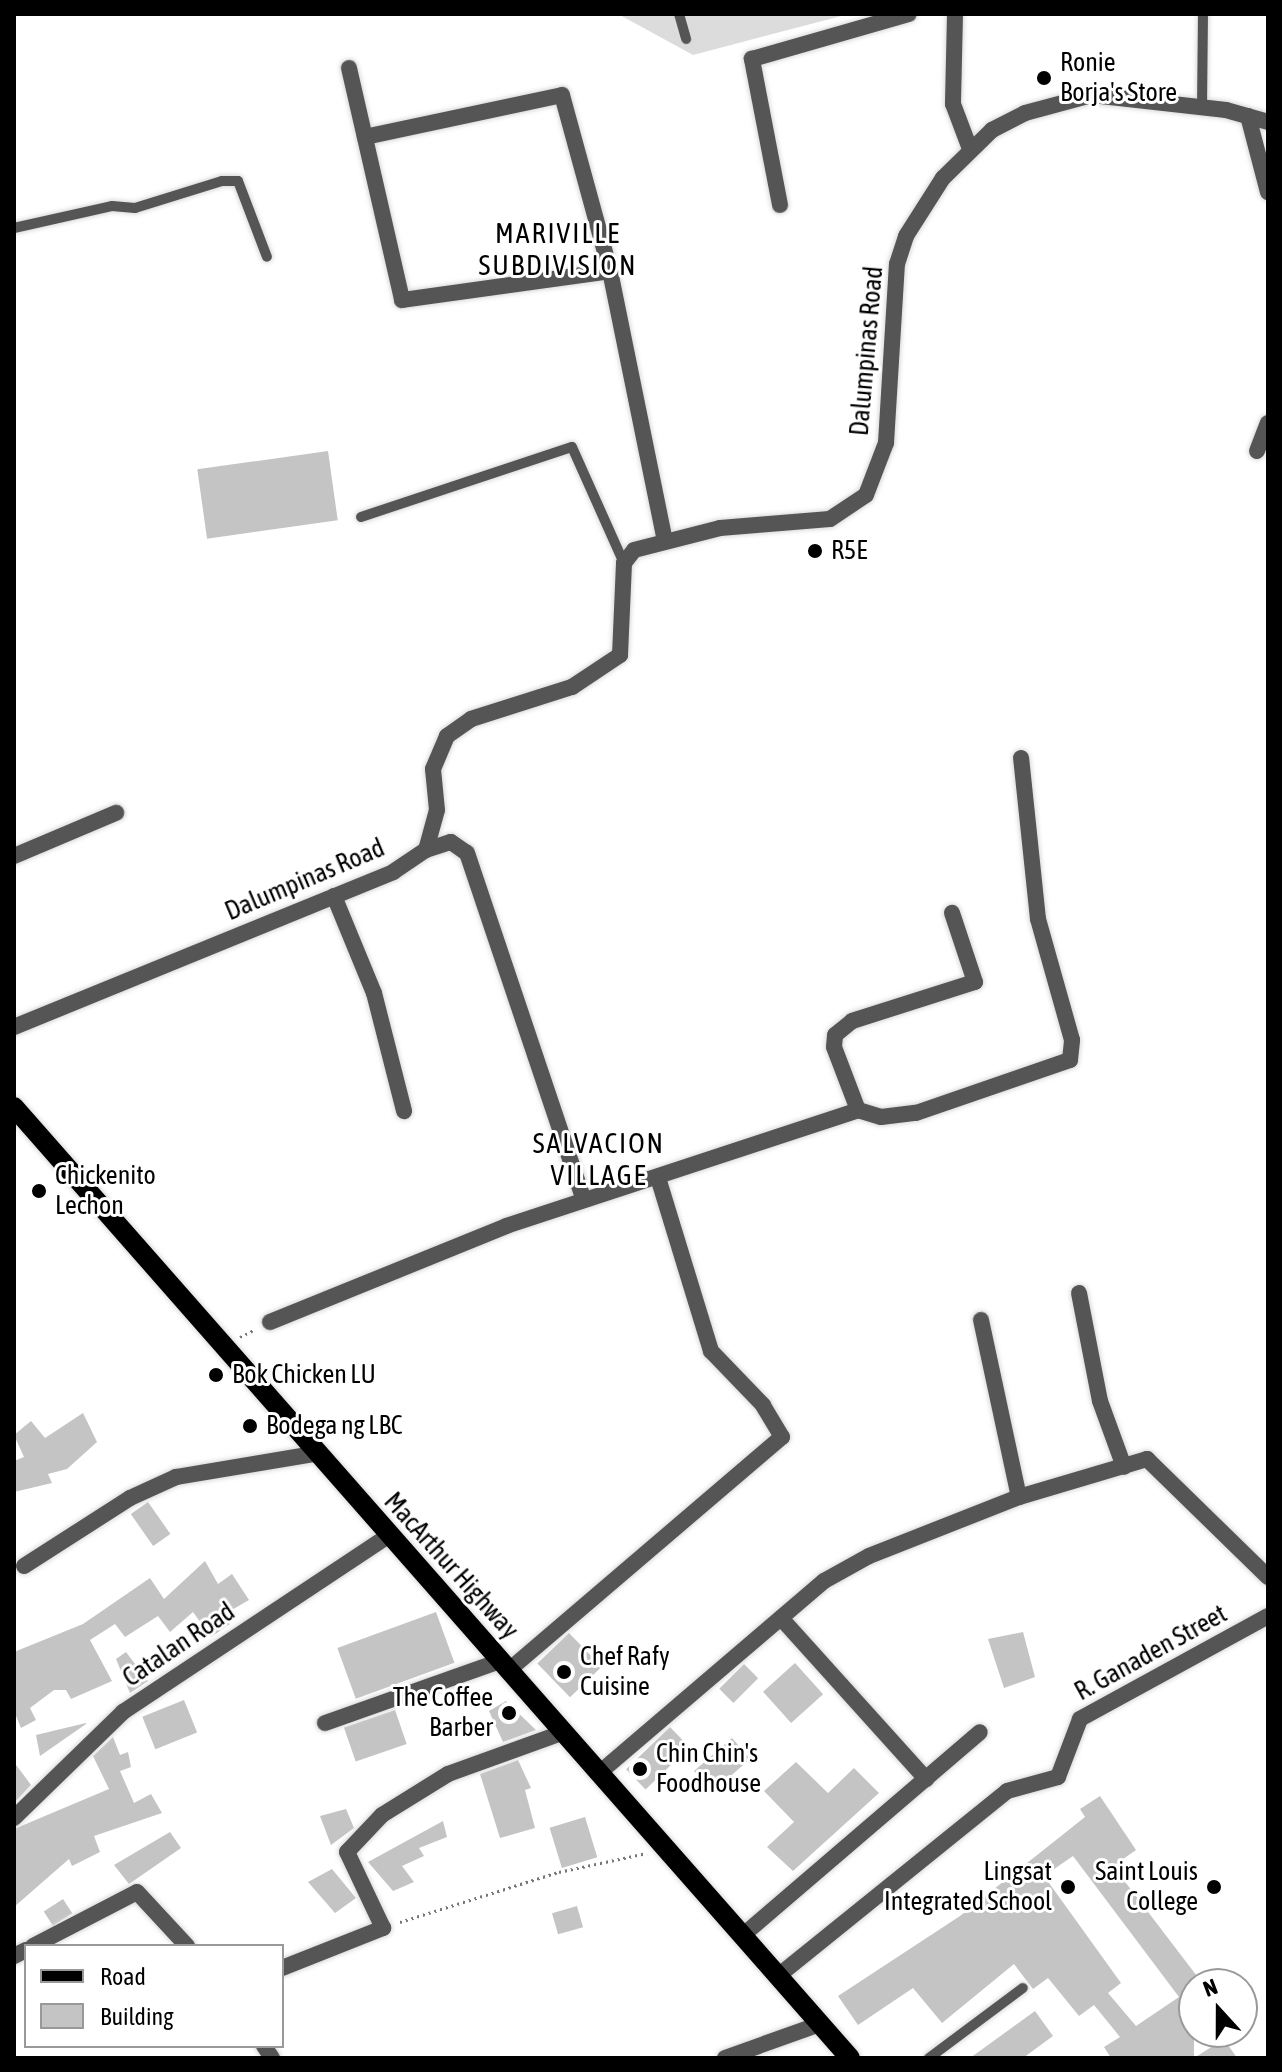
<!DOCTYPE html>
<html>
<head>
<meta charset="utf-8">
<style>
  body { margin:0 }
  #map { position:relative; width:1282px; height:2072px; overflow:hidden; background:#fff; font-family:"Asap Condensed",sans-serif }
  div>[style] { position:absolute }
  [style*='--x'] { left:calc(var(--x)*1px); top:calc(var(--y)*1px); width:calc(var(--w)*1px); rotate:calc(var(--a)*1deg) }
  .green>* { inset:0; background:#dcdcdc }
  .building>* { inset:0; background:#c4c4c4; transform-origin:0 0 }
  .path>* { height:3px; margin-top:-1.5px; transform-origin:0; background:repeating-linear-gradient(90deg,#777 0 2px,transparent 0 6px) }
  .roads { filter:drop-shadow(0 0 2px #dbdbdb) drop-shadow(0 0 2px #dbdbdb) }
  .service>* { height:10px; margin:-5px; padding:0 5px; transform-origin:5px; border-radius:5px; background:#555 }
  .minor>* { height:16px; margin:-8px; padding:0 8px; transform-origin:8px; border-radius:8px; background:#555 }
  .tertiary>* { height:16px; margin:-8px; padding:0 8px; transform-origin:8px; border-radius:8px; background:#555 }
  .primary>* { height:20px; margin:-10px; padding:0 10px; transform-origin:10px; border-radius:10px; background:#000 }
  .dots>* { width:22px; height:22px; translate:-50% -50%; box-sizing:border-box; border:4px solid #fff; border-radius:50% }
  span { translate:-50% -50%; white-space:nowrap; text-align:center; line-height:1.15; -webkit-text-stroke:6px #fff; paint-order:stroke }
  .poi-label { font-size:26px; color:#000 }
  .left { translate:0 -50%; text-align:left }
  .right { translate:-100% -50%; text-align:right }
  .street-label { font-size:26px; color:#000 }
  .neighbourhood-label { font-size:28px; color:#000; letter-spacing:2px }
  .frame { position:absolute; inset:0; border:16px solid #000; pointer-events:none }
  .legend { position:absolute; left:24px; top:1944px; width:260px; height:104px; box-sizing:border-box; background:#fff; border:2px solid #999; margin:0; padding:10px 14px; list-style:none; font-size:24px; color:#000 }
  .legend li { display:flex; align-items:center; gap:16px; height:40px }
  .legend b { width:40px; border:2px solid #999 }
  .north { position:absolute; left:1178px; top:1968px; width:80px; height:80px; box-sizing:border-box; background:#fff; border:2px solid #999; border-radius:50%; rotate:339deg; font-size:22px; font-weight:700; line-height:32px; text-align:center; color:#000 }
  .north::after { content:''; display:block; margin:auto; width:28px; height:36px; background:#000; clip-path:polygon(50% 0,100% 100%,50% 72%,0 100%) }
</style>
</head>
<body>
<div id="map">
  <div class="green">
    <div style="clip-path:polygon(618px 14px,849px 14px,693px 55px)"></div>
  </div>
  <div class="building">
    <div style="left:328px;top:451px;width:70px;height:132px;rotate:82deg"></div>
    <div style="clip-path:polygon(83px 1413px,97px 1442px,67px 1469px,48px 1474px,52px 1483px,14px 1492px,14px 1461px,24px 1457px,14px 1435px,31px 1421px,45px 1438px)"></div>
    <div style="left:148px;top:1502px;width:39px;height:21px;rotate:55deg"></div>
    <div style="clip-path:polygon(205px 1561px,218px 1584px,232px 1574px,249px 1600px,223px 1615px,230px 1624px,211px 1637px,193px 1612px,170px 1632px,158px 1616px,125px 1637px,115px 1624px,90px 1640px,112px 1681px,71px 1699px,66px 1690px,54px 1690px,30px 1708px,36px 1720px,21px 1728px,14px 1711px,14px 1652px,83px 1624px,150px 1578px,164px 1599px)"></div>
    <div style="left:436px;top:1612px;width:54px;height:105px;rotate:70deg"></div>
    <div style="clip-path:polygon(1023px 1632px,1035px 1677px,1004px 1688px,988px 1639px)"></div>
    <div style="left:569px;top:1633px;width:47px;height:44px;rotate:46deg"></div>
    <div style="clip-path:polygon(126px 1652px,148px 1681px,130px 1693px,116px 1659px)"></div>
    <div style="left:795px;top:1663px;width:42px;height:43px;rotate:48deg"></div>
    <div style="left:744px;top:1664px;width:20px;height:35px;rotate:45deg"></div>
    <div style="left:184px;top:1700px;width:35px;height:45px;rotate:68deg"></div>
    <div style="clip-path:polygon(506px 1701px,536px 1730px,503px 1742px,489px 1711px)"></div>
    <div style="left:395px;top:1710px;width:36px;height:54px;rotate:71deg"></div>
    <div style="clip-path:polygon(86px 1723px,86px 1724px,40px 1756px,36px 1735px)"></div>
    <div style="left:670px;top:1727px;width:28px;height:61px;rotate:46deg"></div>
    <div style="clip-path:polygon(113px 1737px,120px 1755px,128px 1752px,131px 1767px,120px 1771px,134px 1803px,151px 1794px,162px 1813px,94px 1836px,100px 1852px,72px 1866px,69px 1859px,14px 1907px,14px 1829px,109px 1789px,93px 1756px)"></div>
    <div style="clip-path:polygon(732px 1738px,750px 1759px,718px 1787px,712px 1780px,707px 1785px,694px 1771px)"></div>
    <div style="clip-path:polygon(518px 1760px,531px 1788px,525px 1790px,535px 1828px,500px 1838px,480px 1774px)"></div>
    <div style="clip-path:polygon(14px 1762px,31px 1785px,14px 1803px)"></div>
    <div style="clip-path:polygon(796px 1762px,828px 1793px,854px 1768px,879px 1793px,793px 1871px,767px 1847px,794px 1822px,764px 1791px)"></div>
    <div style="clip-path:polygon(evenodd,1100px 1796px,1136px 1850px,1113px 1866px,1203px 1984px,1194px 1984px,1194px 2058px,1111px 2058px,1104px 2047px,1120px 2037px,1094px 2005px,1079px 2016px,1048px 1978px,1033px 1989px,1014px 1964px,942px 2023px,913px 1988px,858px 2025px,838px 1996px,960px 1916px,1085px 1817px,1080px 1809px,1100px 1796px,1073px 1856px,1179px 1997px,1136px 2026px,1108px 1993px,1121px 1983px,1044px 1876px,1073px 1856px)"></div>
    <div style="clip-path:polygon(346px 1809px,354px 1828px,331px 1845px,320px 1816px)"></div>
    <div style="left:585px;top:1817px;width:42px;height:37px;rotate:73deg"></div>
    <div style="clip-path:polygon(443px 1821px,447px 1837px,419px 1848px,424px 1856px,402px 1866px,414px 1882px,393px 1891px,368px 1862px)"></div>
    <div style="clip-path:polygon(170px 1832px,181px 1848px,129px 1884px,114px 1865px)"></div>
    <div style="clip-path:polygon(332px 1869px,356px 1898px,335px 1913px,308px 1882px)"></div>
    <div style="left:63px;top:1899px;width:17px;height:23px;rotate:57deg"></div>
    <div style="left:577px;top:1906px;width:22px;height:26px;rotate:74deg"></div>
    <div style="clip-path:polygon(1035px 2011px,1053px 2036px,1023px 2058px,970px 2058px)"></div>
    <div style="clip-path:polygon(1224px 2039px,1237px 2058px,1194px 2058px)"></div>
  </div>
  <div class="path">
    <div style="--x:240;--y:1337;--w:16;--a:-27"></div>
    <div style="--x:400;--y:1922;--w:167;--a:-17.5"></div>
    <div style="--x:559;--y:1872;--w:90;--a:-12.2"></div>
  </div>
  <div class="roads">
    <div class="service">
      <div style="--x:679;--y:14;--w:26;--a:74"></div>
      <div style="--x:1202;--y:108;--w:94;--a:-89.4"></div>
      <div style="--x:14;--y:228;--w:100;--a:-12.7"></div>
      <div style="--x:112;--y:206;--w:23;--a:5"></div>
      <div style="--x:135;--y:208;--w:91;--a:-17.2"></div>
      <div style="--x:222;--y:181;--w:16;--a:0"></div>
      <div style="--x:238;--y:181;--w:81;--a:69.1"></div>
      <div style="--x:361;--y:517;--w:222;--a:-18.4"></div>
      <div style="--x:572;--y:447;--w:127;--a:65.9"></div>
      <div style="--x:929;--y:2058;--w:117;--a:-36.7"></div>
    </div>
    <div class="minor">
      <div style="--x:955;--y:14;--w:90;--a:91.3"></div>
      <div style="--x:953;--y:104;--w:48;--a:69.3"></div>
      <div style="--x:349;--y:68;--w:238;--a:77.1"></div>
      <div style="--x:402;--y:300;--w:210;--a:-7.9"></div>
      <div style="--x:1248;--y:116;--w:79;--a:75.3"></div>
      <div style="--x:365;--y:137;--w:201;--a:-12"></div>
      <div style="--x:562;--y:95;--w:182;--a:74.7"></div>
      <div style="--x:610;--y:271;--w:271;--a:78.5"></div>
      <div style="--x:780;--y:205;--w:149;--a:-100.9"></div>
      <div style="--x:752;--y:59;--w:163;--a:-16"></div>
      <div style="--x:1257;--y:451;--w:30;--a:-69"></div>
      <div style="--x:426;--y:850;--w:26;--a:-18"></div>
      <div style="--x:451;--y:842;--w:19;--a:35"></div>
      <div style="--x:467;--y:853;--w:366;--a:71.4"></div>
      <div style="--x:14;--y:856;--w:111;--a:-22.9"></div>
      <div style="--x:334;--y:896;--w:105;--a:67.6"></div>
      <div style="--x:374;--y:993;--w:122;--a:75.7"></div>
      <div style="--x:858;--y:1110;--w:67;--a:-110.9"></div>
      <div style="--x:834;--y:1047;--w:12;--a:-85"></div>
      <div style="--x:835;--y:1035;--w:22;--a:-39"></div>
      <div style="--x:852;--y:1021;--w:129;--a:-17.6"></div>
      <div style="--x:975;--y:982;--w:73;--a:-108.4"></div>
      <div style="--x:1079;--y:1293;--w:110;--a:79"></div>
      <div style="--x:1100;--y:1401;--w:70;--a:70"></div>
      <div style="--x:981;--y:1320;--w:181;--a:77.9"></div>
      <div style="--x:270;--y:1322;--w:255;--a:-22.1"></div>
      <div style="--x:506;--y:1226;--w:371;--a:-18.2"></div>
      <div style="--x:858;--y:1110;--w:24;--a:17"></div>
      <div style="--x:881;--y:1117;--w:35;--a:-7"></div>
      <div style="--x:916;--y:1113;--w:163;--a:-19"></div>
      <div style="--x:1070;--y:1060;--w:20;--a:-84"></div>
      <div style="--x:1072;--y:1040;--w:126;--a:-105.7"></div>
      <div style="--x:1038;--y:919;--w:162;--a:-96"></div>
      <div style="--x:24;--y:1566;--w:126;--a:-32.7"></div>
      <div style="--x:130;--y:1498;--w:51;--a:-24.5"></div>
      <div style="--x:176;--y:1477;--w:139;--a:-9.5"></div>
      <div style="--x:781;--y:1618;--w:217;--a:48"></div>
      <div style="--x:509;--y:1670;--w:359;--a:-40.5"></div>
      <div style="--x:782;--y:1437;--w:37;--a:-121"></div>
      <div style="--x:763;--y:1405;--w:75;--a:-133.9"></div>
      <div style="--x:711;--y:1351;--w:181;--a:-107"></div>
      <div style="--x:325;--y:1723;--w:186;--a:-19.5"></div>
      <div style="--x:598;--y:1774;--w:297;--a:-40.5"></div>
      <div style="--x:824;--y:1581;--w:51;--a:-29.1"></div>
      <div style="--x:869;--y:1556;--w:161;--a:-21.5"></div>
      <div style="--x:1019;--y:1497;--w:134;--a:-16.5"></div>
      <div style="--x:1147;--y:1459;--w:169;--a:44.3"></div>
      <div style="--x:14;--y:1818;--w:152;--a:-44.2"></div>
      <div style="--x:123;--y:1712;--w:320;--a:-33.6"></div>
      <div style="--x:742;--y:1936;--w:313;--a:-40.6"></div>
      <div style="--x:33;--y:1946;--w:117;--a:-27.4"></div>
      <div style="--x:137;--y:1892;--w:74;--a:47.2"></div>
      <div style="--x:14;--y:1956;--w:13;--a:-27"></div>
      <div style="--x:282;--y:1968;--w:109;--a:-21.6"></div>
      <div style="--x:383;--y:1928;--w:84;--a:-115.3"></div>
      <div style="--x:347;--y:1852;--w:51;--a:-46.6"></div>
      <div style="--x:382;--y:1815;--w:78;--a:-31.8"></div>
      <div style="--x:448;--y:1774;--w:120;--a:-19.9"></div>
      <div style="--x:778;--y:1976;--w:294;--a:-38.9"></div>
      <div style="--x:1007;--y:1791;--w:53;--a:-15.4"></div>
      <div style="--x:1058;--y:1777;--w:62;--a:-69.2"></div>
      <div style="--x:1080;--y:1719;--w:214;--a:-28.7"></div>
      <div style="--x:264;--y:2046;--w:14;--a:56"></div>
      <div style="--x:725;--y:2058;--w:101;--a:-19.7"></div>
    </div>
    <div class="tertiary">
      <div style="--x:14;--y:1027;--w:409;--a:-22.2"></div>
      <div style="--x:393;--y:872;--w:40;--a:-34"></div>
      <div style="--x:426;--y:850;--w:41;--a:-74.6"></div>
      <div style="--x:437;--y:810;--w:41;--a:-95.6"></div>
      <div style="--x:433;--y:769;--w:36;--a:-67"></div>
      <div style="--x:447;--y:736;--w:29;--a:-35"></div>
      <div style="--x:471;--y:719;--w:106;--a:-17.6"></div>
      <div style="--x:572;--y:687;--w:58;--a:-33.7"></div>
      <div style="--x:620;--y:655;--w:92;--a:-87.5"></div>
      <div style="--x:624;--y:563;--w:16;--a:-52"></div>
      <div style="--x:634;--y:550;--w:89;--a:-14.3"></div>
      <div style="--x:720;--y:528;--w:110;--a:-4.7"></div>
      <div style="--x:830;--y:519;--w:43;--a:-33.7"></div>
      <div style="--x:866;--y:495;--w:56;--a:-69"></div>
      <div style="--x:886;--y:443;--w:179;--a:-86.5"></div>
      <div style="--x:897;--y:264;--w:29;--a:-72"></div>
      <div style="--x:906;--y:236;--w:69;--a:-57.5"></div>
      <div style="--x:943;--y:178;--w:69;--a:-44.4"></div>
      <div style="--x:992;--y:130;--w:37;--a:-27"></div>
      <div style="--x:1025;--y:113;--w:69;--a:-15"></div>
      <div style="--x:1092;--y:95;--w:135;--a:6.4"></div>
      <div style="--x:1226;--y:110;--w:44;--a:15.9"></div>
    </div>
    <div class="primary">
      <div style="--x:14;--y:1107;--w:1266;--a:48.68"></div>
    </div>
  </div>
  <div class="dots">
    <div style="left:1044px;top:78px;background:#000"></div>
    <div style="left:815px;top:551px;background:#000"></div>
    <div style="left:39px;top:1191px;background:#000"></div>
    <div style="left:216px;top:1375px;background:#000"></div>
    <div style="left:250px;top:1426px;background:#000"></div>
    <div style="left:564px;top:1672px;background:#000"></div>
    <div style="left:509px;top:1713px;background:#000"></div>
    <div style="left:640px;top:1769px;background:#000"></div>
    <div style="left:1068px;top:1887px;background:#000"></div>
    <div style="left:1214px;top:1887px;background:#000"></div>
  </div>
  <div class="poi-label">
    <span class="left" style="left:1060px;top:78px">Ronie<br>Borja's Store</span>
    <span class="left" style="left:831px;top:551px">R5E</span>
    <span class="left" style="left:55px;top:1191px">Chickenito<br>Lechon</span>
    <span class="left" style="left:232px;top:1375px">Bok Chicken LU</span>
    <span class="left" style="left:266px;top:1426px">Bodega ng LBC</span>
    <span class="left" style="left:580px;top:1672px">Chef Rafy<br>Cuisine</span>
    <span class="right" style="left:493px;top:1713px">The Coffee<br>Barber</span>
    <span class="left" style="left:656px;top:1769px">Chin Chin's<br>Foodhouse</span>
    <span class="right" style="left:1052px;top:1887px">Lingsat<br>Integrated School</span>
    <span class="right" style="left:1198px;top:1887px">Saint Louis<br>College</span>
  </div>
  <div class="street-label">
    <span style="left:867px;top:351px;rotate:-85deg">Dalumpinas Road</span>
    <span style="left:305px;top:880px;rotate:-23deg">Dalumpinas Road</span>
    <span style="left:451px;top:1566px;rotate:48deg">MacArthur Highway</span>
    <span style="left:179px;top:1645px;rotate:-34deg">Catalan Road</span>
    <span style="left:1151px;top:1653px;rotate:-29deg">R. Ganaden Street</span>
  </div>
  <div class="neighbourhood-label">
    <span style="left:558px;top:249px">MARIVILLE<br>SUBDIVISION</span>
    <span style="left:599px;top:1159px">SALVACION<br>VILLAGE</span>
  </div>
  <div class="frame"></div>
  <ul class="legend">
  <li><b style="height:10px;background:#000"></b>Road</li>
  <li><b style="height:22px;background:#c4c4c4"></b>Building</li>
  </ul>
  <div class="north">N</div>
</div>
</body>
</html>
